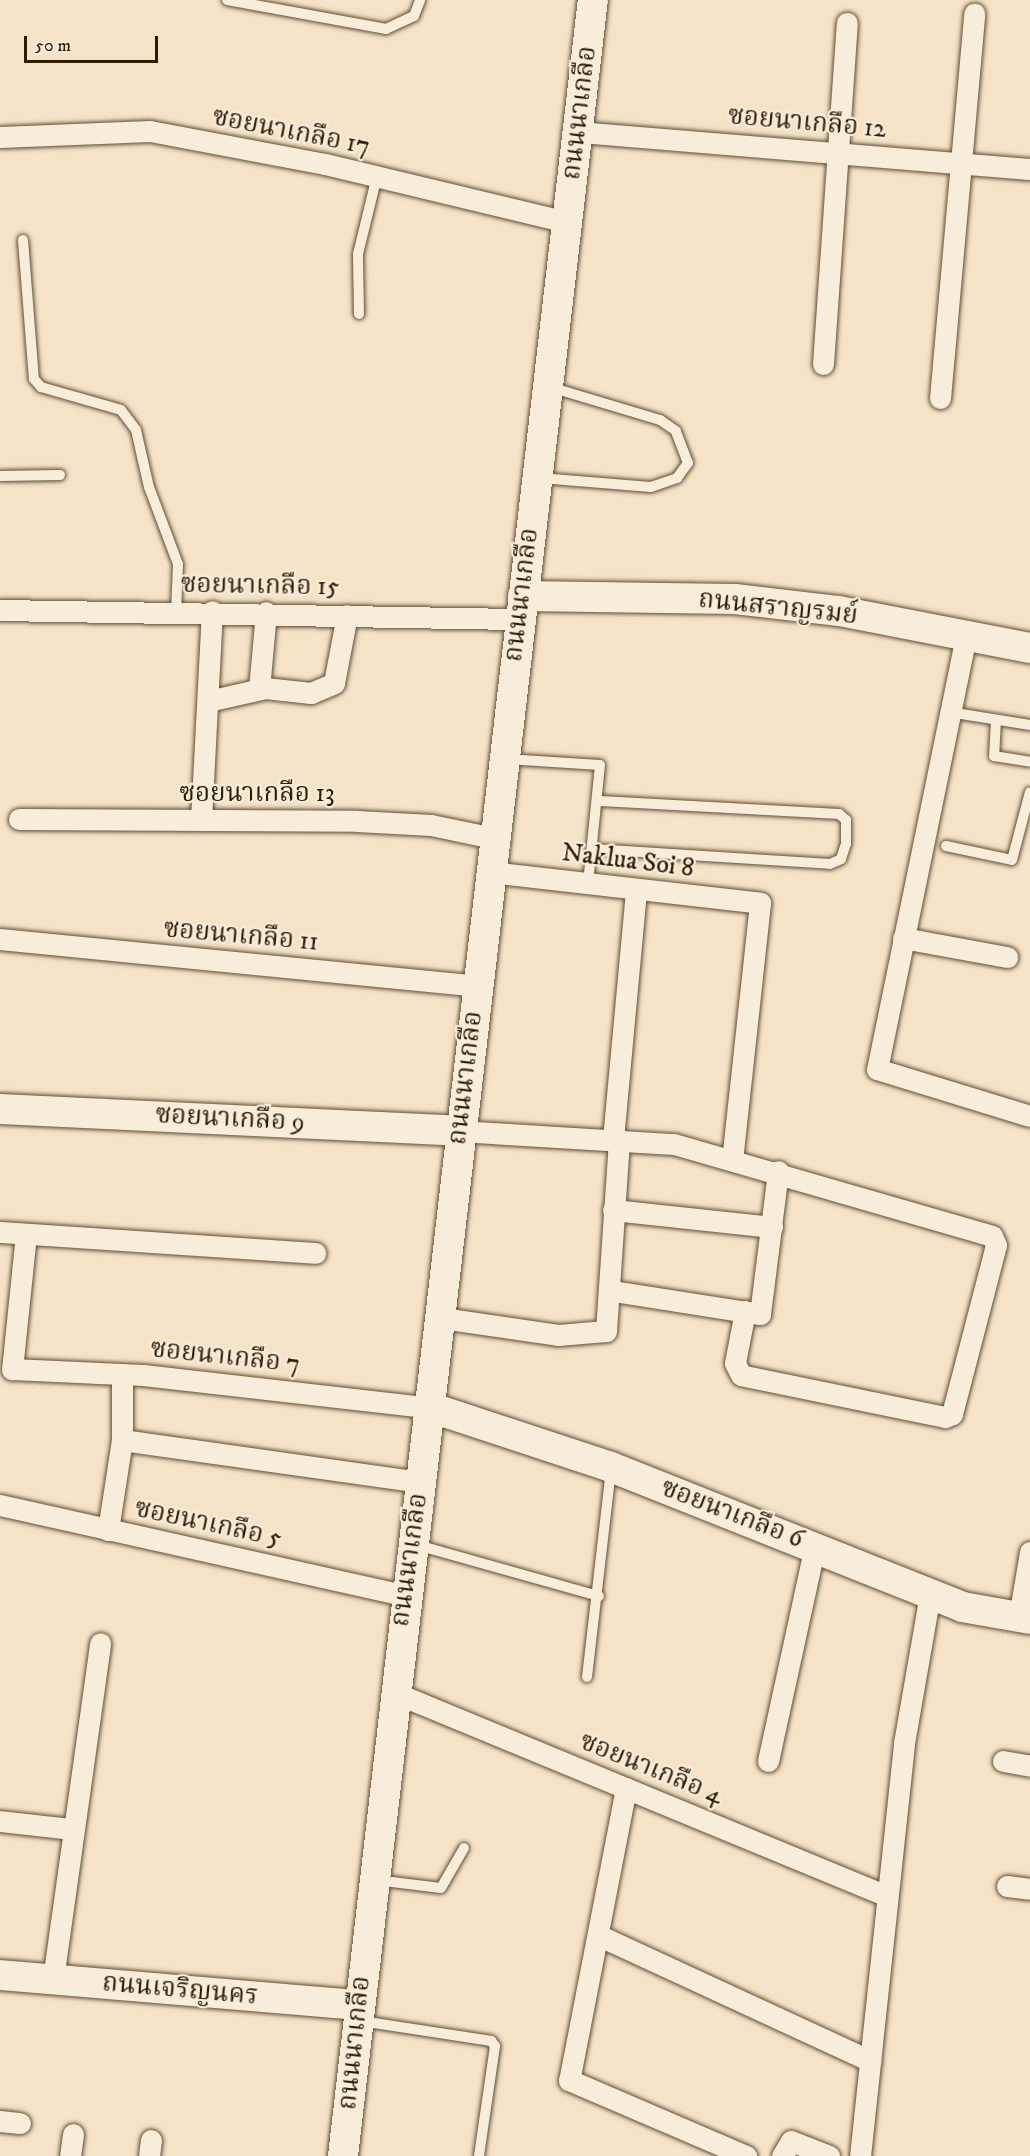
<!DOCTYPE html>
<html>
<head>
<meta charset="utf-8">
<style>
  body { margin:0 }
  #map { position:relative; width:1030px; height:2156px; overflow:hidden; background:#f5e2c7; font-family:"IM FELL DW Pica","Noto Serif Thai",serif }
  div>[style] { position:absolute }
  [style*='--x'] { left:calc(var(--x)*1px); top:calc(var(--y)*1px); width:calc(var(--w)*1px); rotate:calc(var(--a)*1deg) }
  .roads { filter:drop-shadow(0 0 2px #604d32) drop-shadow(0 0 2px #604d32) }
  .lane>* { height:10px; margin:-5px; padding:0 5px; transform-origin:5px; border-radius:5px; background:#f8ecdb }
  .street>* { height:21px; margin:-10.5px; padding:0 10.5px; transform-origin:10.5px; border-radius:10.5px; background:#f8ecdb }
  .secondary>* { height:30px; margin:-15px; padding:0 15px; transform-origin:15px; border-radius:15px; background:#f8ecdb }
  span { translate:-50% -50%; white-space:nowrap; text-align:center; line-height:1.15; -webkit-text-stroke:4.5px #f8ecdb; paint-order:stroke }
  .street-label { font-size:26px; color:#2f1b00 }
  .scale { position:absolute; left:24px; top:36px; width:134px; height:27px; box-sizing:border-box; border:3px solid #2f1b00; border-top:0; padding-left:8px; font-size:18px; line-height:21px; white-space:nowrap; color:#2f1b00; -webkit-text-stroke:4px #f8ecdb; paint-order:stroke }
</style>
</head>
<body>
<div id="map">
  <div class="roads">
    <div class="lane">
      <div style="--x:227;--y:0;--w:162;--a:10.3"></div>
      <div style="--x:386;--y:29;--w:31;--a:-25"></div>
      <div style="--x:414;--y:16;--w:17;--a:-69"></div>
      <div style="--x:23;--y:240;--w:139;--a:85.5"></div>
      <div style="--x:34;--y:379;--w:11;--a:49"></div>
      <div style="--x:41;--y:387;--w:83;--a:16"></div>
      <div style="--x:121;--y:410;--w:25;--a:53"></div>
      <div style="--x:136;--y:430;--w:58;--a:77.2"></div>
      <div style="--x:149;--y:487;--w:82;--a:69.4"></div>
      <div style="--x:178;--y:564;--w:47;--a:92.4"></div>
      <div style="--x:359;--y:314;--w:60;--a:-91"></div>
      <div style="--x:358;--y:254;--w:80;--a:-76.3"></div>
      <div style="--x:0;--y:476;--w:60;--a:-1"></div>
      <div style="--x:540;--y:478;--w:111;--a:4.6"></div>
      <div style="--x:651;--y:487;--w:28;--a:-19"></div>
      <div style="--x:677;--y:478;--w:19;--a:-54"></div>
      <div style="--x:688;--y:463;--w:34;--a:-111"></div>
      <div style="--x:676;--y:431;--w:19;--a:-145"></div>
      <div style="--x:660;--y:420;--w:115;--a:-163.3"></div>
      <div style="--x:949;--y:712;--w:82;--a:9.1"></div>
      <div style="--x:996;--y:720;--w:36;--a:93"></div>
      <div style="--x:994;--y:756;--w:36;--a:9"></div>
      <div style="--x:506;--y:759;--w:94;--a:3.7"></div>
      <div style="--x:600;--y:765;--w:119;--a:95.8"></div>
      <div style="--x:946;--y:846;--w:67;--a:12"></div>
      <div style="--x:1012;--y:860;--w:70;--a:-75.2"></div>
      <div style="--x:593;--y:849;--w:237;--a:3.6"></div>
      <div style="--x:830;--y:864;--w:12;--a:-24"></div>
      <div style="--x:841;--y:859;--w:16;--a:-72"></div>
      <div style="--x:846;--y:844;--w:24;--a:-90"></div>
      <div style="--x:846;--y:820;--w:9;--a:-139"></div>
      <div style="--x:839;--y:814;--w:239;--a:-176.9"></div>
      <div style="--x:417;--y:1545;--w:189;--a:15.7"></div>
      <div style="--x:587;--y:1677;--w:207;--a:-83.4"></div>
      <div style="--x:376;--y:1880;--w:65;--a:7"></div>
      <div style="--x:441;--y:1888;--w:46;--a:-60.1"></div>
      <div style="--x:361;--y:2021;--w:132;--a:8.7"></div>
      <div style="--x:491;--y:2041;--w:6;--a:51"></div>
      <div style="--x:495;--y:2046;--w:111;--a:98.3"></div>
    </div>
    <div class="street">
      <div style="--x:579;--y:132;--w:453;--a:4.7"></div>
      <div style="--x:0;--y:137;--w:150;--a:-2.3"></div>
      <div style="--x:150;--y:131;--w:178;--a:10.7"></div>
      <div style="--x:325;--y:164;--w:249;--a:13.5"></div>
      <div style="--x:823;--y:364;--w:342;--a:-86"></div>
      <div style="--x:940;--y:398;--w:386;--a:-84.9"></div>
      <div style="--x:0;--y:610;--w:518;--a:1"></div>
      <div style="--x:966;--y:636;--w:442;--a:101.6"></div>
      <div style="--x:877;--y:1069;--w:160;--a:17.1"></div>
      <div style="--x:259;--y:689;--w:77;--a:-84.8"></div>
      <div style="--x:208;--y:701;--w:58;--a:-12.8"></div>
      <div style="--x:265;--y:688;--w:46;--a:6.2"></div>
      <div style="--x:311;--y:693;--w:25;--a:-23"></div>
      <div style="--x:334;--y:683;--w:69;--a:-79.2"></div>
      <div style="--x:19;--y:819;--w:338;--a:0.3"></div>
      <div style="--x:357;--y:821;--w:74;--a:3.1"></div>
      <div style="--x:431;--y:825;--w:63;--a:11.8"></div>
      <div style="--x:201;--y:820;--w:209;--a:-87"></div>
      <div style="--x:490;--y:872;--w:272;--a:6.5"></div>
      <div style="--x:760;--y:903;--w:258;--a:96.2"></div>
      <div style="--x:903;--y:938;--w:106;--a:10.4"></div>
      <div style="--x:0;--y:939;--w:479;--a:5.6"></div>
      <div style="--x:459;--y:1131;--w:215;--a:3.5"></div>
      <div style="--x:674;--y:1144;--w:331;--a:16.1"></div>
      <div style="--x:992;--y:1236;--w:10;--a:66"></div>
      <div style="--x:996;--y:1245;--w:175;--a:104.6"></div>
      <div style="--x:952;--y:1414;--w:8;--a:157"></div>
      <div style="--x:945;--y:1417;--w:208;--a:-168.4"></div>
      <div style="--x:741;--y:1375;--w:13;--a:-117"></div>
      <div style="--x:735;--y:1363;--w:53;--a:-79.1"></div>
      <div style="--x:613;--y:1139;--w:250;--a:-84.7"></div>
      <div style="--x:613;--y:1210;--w:160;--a:6.1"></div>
      <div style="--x:0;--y:1232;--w:316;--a:3.8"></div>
      <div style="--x:26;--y:1234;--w:136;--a:95.9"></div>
      <div style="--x:12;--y:1369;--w:131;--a:2.6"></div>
      <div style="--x:143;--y:1375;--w:291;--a:6.5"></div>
      <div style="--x:613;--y:1291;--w:149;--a:8.9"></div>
      <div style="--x:760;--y:1314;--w:144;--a:-82.8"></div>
      <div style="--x:442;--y:1318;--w:117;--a:8.3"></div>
      <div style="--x:558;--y:1335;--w:48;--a:-4.8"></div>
      <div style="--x:606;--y:1331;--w:192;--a:-86.1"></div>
      <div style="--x:122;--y:1440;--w:302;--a:8"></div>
      <div style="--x:0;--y:1505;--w:414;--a:12.6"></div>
      <div style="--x:108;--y:1530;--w:91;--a:-81.2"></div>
      <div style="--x:122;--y:1440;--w:66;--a:-90"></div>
      <div style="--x:1019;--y:1617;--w:66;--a:-80.4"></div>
      <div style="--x:393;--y:1692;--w:534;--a:22.44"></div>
      <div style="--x:768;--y:1761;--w:221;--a:-77.7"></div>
      <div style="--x:1003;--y:1761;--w:27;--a:10"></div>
      <div style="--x:626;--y:1788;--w:298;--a:101"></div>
      <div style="--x:569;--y:2080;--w:193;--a:23.2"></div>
      <div style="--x:0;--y:1821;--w:71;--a:6.4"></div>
      <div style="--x:1007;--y:1886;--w:23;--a:7"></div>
      <div style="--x:600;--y:1936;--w:298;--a:24.8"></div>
      <div style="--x:53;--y:1979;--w:339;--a:-82"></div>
      <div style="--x:0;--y:2121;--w:20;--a:6"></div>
      <div style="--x:70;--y:2156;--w:22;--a:-82"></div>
      <div style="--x:149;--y:2156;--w:16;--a:-83"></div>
      <div style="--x:782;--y:2156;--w:17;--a:-59"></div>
      <div style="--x:791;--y:2141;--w:41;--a:21.5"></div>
      <div style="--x:860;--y:2156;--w:415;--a:-83.9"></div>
      <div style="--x:904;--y:1743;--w:151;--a:-80.1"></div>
    </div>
    <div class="secondary">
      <div style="--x:523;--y:596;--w:212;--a:0.8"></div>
      <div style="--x:735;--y:599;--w:105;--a:6.6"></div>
      <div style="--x:839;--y:611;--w:195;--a:11"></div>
      <div style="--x:0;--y:1109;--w:460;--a:2.7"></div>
      <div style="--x:432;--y:1408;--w:188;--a:18.2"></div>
      <div style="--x:611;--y:1467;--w:378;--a:21.7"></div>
      <div style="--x:962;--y:1607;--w:69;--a:10"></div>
      <div style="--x:0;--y:1975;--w:360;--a:4.8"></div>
      <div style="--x:343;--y:2156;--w:2170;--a:-83.39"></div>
    </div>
  </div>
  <div class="street-label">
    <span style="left:580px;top:113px;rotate:-83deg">ถนนนาเกลือ</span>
    <span style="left:807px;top:123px;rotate:5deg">ซอยนาเกลือ 12</span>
    <span style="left:291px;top:132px;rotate:11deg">ซอยนาเกลือ 17</span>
    <span style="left:260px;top:586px;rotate:1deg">ซอยนาเกลือ 15</span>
    <span style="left:522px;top:595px;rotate:-83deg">ถนนนาเกลือ</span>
    <span style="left:778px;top:608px;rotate:6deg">ถนนสราญรมย์</span>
    <span style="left:257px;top:794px">ซอยนาเกลือ 13</span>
    <span style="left:628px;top:861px;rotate:7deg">Naklua Soi 8</span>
    <span style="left:241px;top:936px;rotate:5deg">ซอยนาเกลือ 11</span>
    <span style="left:466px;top:1078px;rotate:-83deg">ถนนนาเกลือ</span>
    <span style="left:230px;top:1119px;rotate:3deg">ซอยนาเกลือ 9</span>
    <span style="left:225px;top:1357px;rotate:6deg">ซอยนาเกลือ 7</span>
    <span style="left:732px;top:1514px;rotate:21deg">ซอยนาเกลือ 6</span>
    <span style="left:208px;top:1524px;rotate:12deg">ซอยนาเกลือ 5</span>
    <span style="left:410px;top:1560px;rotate:-82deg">ถนนนาเกลือ</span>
    <span style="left:651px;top:1769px;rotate:22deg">ซอยนาเกลือ 4</span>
    <span style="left:180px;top:1990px;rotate:5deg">ถนนเจริญนคร</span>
    <span style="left:355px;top:2043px;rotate:-84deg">ถนนนาเกลือ</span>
  </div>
  <div class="scale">50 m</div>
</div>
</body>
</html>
